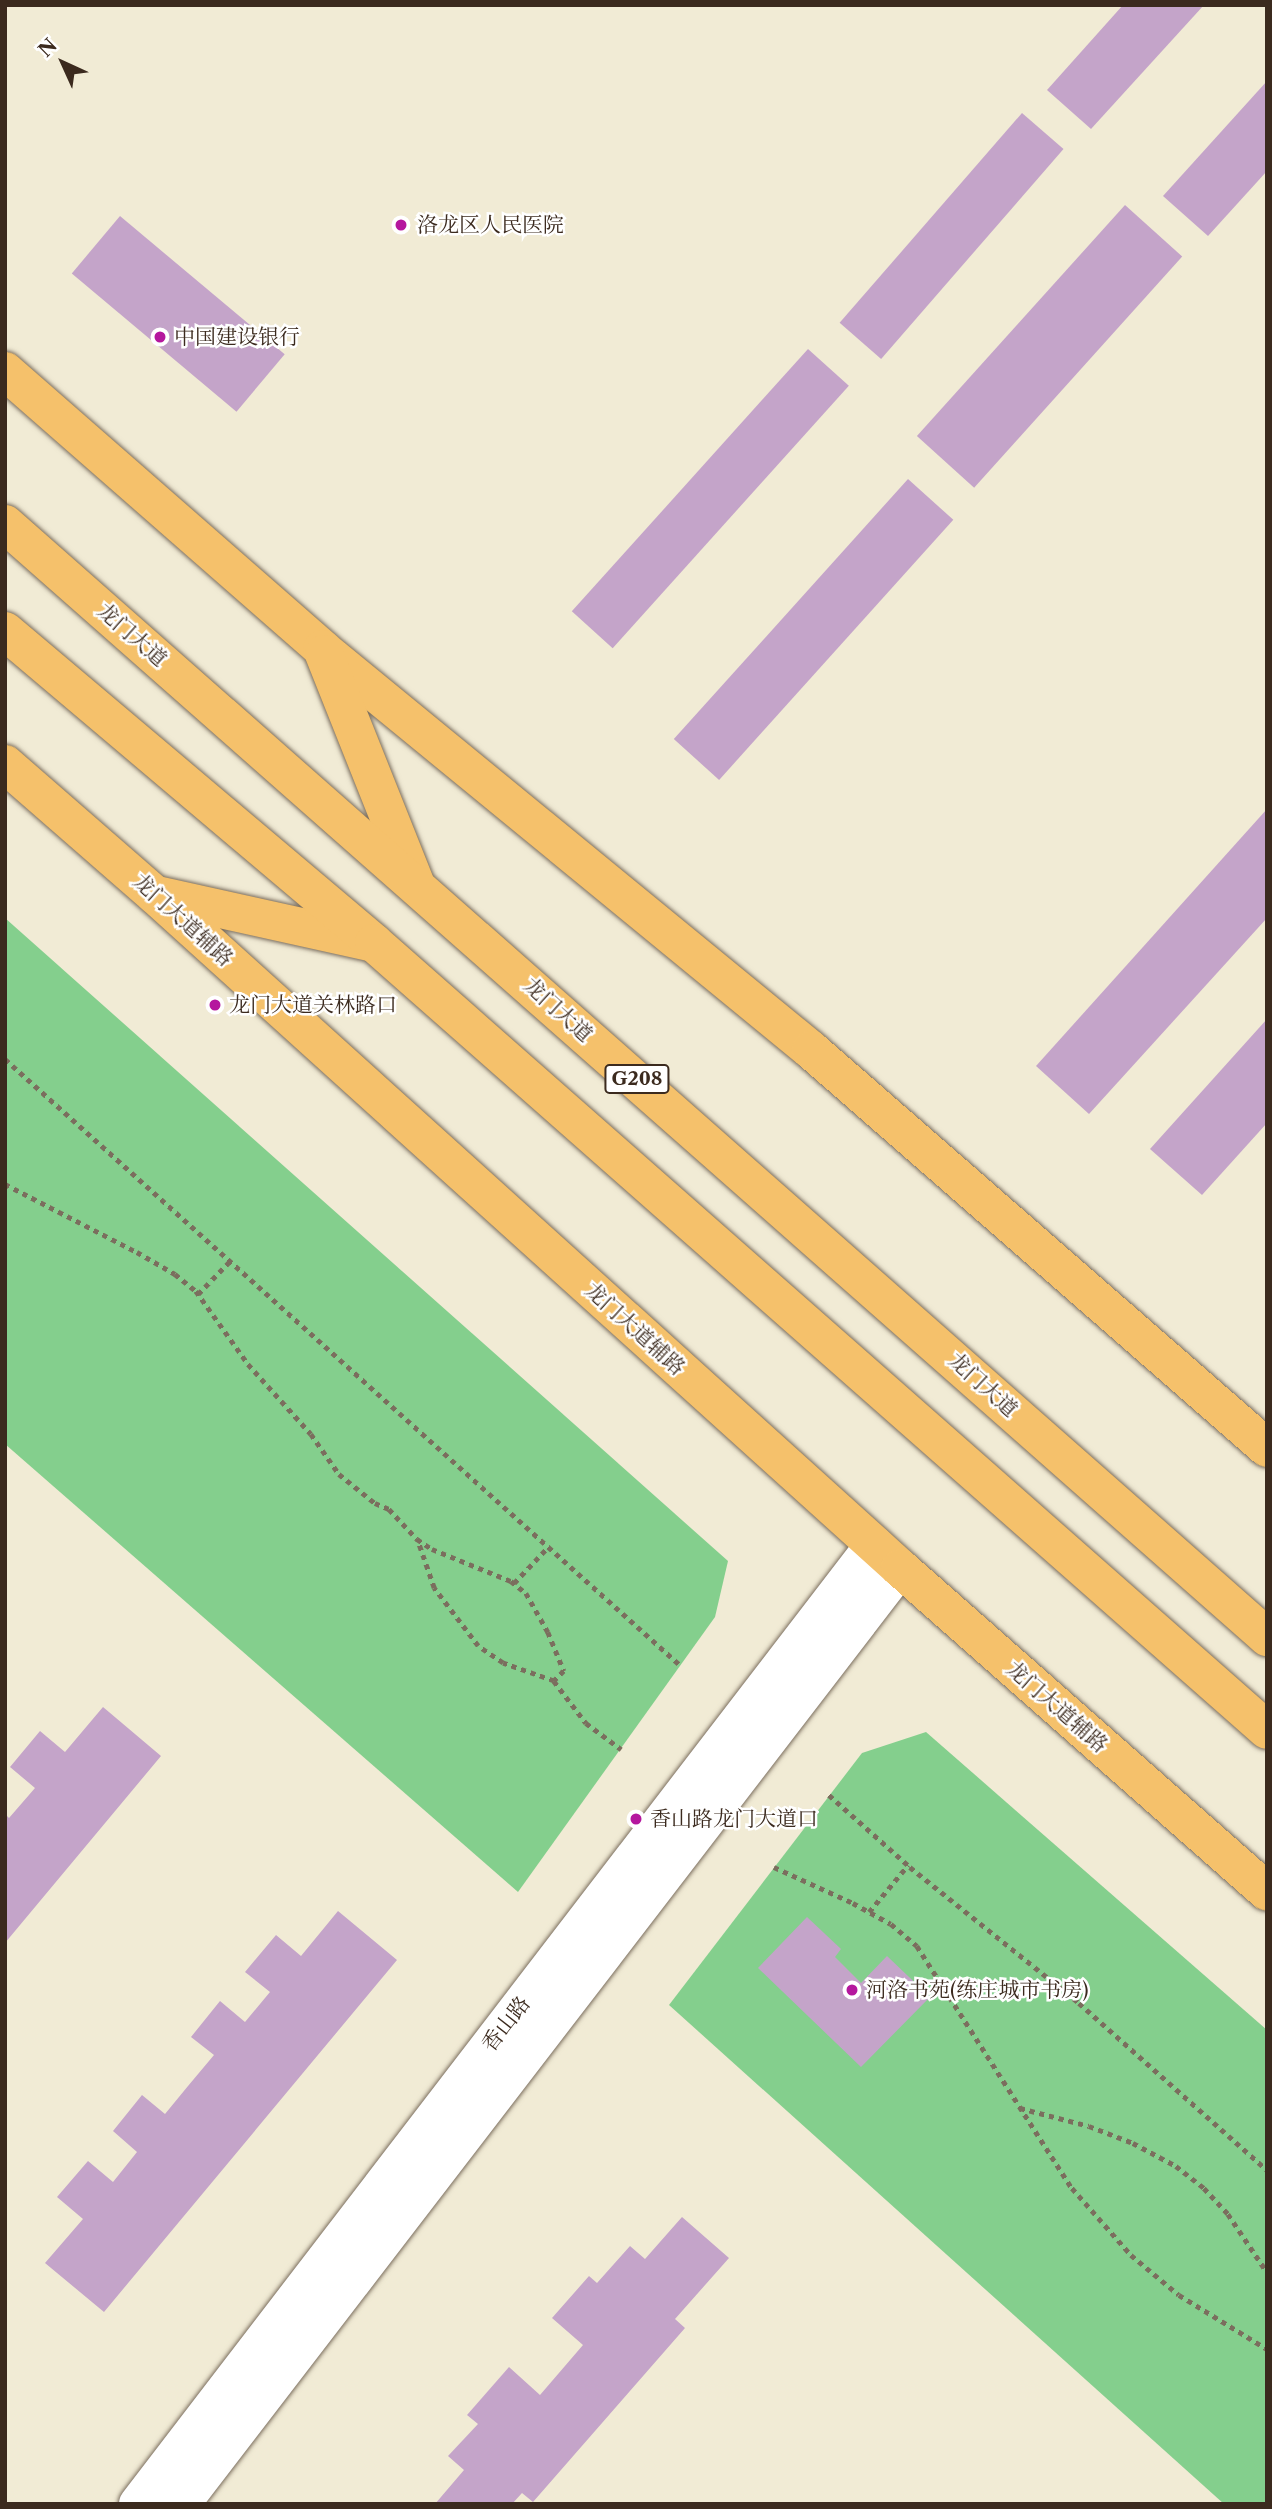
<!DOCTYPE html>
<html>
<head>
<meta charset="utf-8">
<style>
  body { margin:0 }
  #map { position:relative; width:1272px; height:2509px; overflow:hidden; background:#f1ebd5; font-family:"Libre Caslon Text","Noto Serif SC",serif }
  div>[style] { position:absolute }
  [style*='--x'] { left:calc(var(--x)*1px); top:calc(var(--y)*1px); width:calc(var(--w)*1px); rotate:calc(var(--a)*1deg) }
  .green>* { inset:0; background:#84cf8d }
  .building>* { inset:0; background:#c4a4c9; transform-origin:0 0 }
  .path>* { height:4.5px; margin-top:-2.25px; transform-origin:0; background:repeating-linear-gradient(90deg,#7b6e5e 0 5px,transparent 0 10px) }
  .roads { filter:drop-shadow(0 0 2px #7b6e5e) drop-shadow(0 0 2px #7b6e5e) }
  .minor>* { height:38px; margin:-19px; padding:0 19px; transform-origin:19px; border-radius:19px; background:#fff }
  .major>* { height:38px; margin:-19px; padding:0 19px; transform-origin:19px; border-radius:19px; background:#f5c16b }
  .highway>* { height:38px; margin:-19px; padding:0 19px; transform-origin:19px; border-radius:19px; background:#f5c16b }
  .dots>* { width:19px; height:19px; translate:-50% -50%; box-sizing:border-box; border:4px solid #fff; border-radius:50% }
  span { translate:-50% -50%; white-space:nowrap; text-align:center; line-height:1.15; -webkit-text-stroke:5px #fff; paint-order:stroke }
  .shield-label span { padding:2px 5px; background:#fff; border:2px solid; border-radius:5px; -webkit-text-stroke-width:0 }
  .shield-label { font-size:19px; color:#3b2a1e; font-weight:700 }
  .poi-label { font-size:21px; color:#3b2a1e }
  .left { translate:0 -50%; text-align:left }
  .street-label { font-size:21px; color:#3b2a1e }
  .frame { position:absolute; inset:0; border:7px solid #3b2a1e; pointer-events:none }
  .north { position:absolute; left:28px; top:28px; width:70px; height:70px; -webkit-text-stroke:5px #fff; paint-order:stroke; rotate:315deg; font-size:19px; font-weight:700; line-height:28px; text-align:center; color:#3b2a1e }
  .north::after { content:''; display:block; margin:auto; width:24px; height:32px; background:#3b2a1e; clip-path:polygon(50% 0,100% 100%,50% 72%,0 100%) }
</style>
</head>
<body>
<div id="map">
  <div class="green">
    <div style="clip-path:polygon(5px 918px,728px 1561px,715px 1617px,518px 1892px,5px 1444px)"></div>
    <div style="clip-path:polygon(926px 1732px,1267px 2030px,1267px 2504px,1224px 2504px,669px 2005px,862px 1753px)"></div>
  </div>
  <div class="building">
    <div style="clip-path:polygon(1123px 5px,1204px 5px,1091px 129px,1047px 90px)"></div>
    <div style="clip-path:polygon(1267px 81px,1267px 171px,1208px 236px,1163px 196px)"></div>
    <div style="left:1022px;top:113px;width:55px;height:278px;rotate:41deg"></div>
    <div style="left:1125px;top:205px;width:77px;height:311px;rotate:42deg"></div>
    <div style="left:120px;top:216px;width:215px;height:75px;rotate:40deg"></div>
    <div style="left:808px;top:349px;width:55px;height:353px;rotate:42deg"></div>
    <div style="left:908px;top:479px;width:61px;height:350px;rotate:42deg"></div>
    <div style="clip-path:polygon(1267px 809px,1267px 918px,1089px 1114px,1036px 1066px)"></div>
    <div style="clip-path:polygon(1267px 1019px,1267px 1123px,1202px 1195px,1150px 1149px)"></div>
    <div style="clip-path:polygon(103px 1707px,161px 1756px,5px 1943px,5px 1814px,9px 1818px,35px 1788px,10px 1767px,40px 1731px,65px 1752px)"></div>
    <div style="clip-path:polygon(338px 1911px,397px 1960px,104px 2312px,45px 2263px,83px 2219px,57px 2197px,88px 2161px,113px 2182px,137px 2152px,113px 2131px,142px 2095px,165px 2114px,188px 2086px,214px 2055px,191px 2037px,220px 2001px,245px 2022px,270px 1992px,245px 1972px,276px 1935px,301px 1956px)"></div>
    <div style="clip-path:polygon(807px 1917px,841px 1949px,835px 1957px,861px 1983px,887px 1956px,930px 1997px,861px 2067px,758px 1968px)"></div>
    <div style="clip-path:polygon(682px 2217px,729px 2258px,675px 2319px,685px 2328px,533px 2502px,522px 2493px,512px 2504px,435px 2504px,464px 2470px,448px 2456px,478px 2424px,467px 2415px,509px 2367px,540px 2395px,583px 2345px,552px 2318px,589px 2276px,597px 2283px,630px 2246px,645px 2259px)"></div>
  </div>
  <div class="path">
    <div style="--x:5;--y:1059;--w:909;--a:41.92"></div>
    <div style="--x:5;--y:1184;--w:148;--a:27.3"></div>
    <div style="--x:137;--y:1252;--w:44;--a:30.1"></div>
    <div style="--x:175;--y:1274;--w:27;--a:39"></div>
    <div style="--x:196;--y:1291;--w:90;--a:54.5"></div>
    <div style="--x:248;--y:1364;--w:94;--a:48"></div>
    <div style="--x:311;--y:1434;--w:49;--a:55"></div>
    <div style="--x:339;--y:1474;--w:46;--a:38.9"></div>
    <div style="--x:375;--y:1503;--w:15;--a:23"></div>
    <div style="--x:389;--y:1509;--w:41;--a:47"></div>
    <div style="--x:417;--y:1539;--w:18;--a:34"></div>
    <div style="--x:432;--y:1549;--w:85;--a:22.1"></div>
    <div style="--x:511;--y:1581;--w:19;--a:39"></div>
    <div style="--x:526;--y:1593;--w:45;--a:60.6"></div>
    <div style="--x:548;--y:1632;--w:42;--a:67.7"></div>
    <div style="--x:564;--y:1671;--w:14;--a:135"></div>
    <div style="--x:554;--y:1681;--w:54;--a:-160.6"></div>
    <div style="--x:503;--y:1663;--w:30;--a:-146"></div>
    <div style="--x:478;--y:1646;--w:73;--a:-127.2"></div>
    <div style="--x:434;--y:1588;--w:52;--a:-109.1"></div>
    <div style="--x:198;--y:1294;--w:46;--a:-45.9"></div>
    <div style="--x:514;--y:1583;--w:50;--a:-46.6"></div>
    <div style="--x:554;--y:1681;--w:53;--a:52.7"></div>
    <div style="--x:586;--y:1723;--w:44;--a:36.6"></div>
    <div style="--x:829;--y:1795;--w:108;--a:41.6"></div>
    <div style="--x:910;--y:1867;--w:217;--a:38.8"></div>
    <div style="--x:1079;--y:2003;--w:251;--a:41.6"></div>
    <div style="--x:774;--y:1867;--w:87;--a:24.5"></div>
    <div style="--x:853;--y:1903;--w:43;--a:28.9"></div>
    <div style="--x:891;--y:1924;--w:34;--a:40"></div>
    <div style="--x:917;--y:1946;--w:287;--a:57.4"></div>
    <div style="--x:1072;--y:2188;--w:89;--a:48.6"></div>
    <div style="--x:1131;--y:2255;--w:62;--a:39.8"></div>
    <div style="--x:1179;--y:2295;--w:103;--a:31.5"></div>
    <div style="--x:869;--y:1912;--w:61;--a:-50.3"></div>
    <div style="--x:1020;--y:2108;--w:71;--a:14.6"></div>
    <div style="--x:1089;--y:2126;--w:47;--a:21.1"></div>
    <div style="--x:1133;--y:2143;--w:49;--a:28.1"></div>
    <div style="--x:1176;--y:2166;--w:36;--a:38"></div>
    <div style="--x:1204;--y:2188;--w:35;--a:47"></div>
    <div style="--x:1228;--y:2214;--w:70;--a:56.1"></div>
  </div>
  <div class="roads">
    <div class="minor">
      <div style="--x:138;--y:2504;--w:1209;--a:-52.49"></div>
      <div style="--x:181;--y:2504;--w:1180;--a:-52.47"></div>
    </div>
    <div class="major">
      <div style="--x:5;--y:371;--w:422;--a:41.2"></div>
      <div style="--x:322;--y:649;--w:632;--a:39.35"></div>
      <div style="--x:811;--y:1050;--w:605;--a:41.11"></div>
      <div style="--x:324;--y:654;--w:246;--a:68.3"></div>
      <div style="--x:5;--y:764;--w:199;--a:41.1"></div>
      <div style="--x:155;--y:895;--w:1004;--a:42.09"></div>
      <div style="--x:900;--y:1568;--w:489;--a:41.4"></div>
      <div style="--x:157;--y:895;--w:222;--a:12.5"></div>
    </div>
    <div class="highway">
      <div style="--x:5;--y:524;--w:1683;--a:41.41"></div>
      <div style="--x:5;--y:631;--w:483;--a:40.2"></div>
      <div style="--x:374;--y:943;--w:1190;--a:41.39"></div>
    </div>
  </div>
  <div class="dots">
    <div style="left:401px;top:225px;background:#b5179e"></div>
    <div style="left:160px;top:337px;background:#b5179e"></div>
    <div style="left:215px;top:1005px;background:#b5179e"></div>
    <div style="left:636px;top:1819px;background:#b5179e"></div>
    <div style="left:852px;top:1990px;background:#b5179e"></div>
  </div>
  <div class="shield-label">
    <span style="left:637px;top:1079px">G208</span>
  </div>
  <div class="poi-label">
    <span class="left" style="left:417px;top:225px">洛龙区人民医院</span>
    <span class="left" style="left:174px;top:337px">中国建设银行</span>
    <span class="left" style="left:229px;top:1005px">龙门大道关林路口</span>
    <span class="left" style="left:650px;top:1819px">香山路龙门大道口</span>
    <span class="left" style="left:866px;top:1990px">河洛书苑(练庄城市书房)</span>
  </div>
  <div class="street-label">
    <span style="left:132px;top:635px;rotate:41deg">龙门大道</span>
    <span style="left:183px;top:920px;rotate:42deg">龙门大道辅路</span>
    <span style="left:558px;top:1010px;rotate:42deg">龙门大道</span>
    <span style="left:635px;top:1329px;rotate:42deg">龙门大道辅路</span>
    <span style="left:983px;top:1385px;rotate:42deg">龙门大道</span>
    <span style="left:1057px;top:1707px;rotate:41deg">龙门大道辅路</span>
    <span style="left:506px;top:2024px;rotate:-52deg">香山路</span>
  </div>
  <div class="frame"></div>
  <div class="north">N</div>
</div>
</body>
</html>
